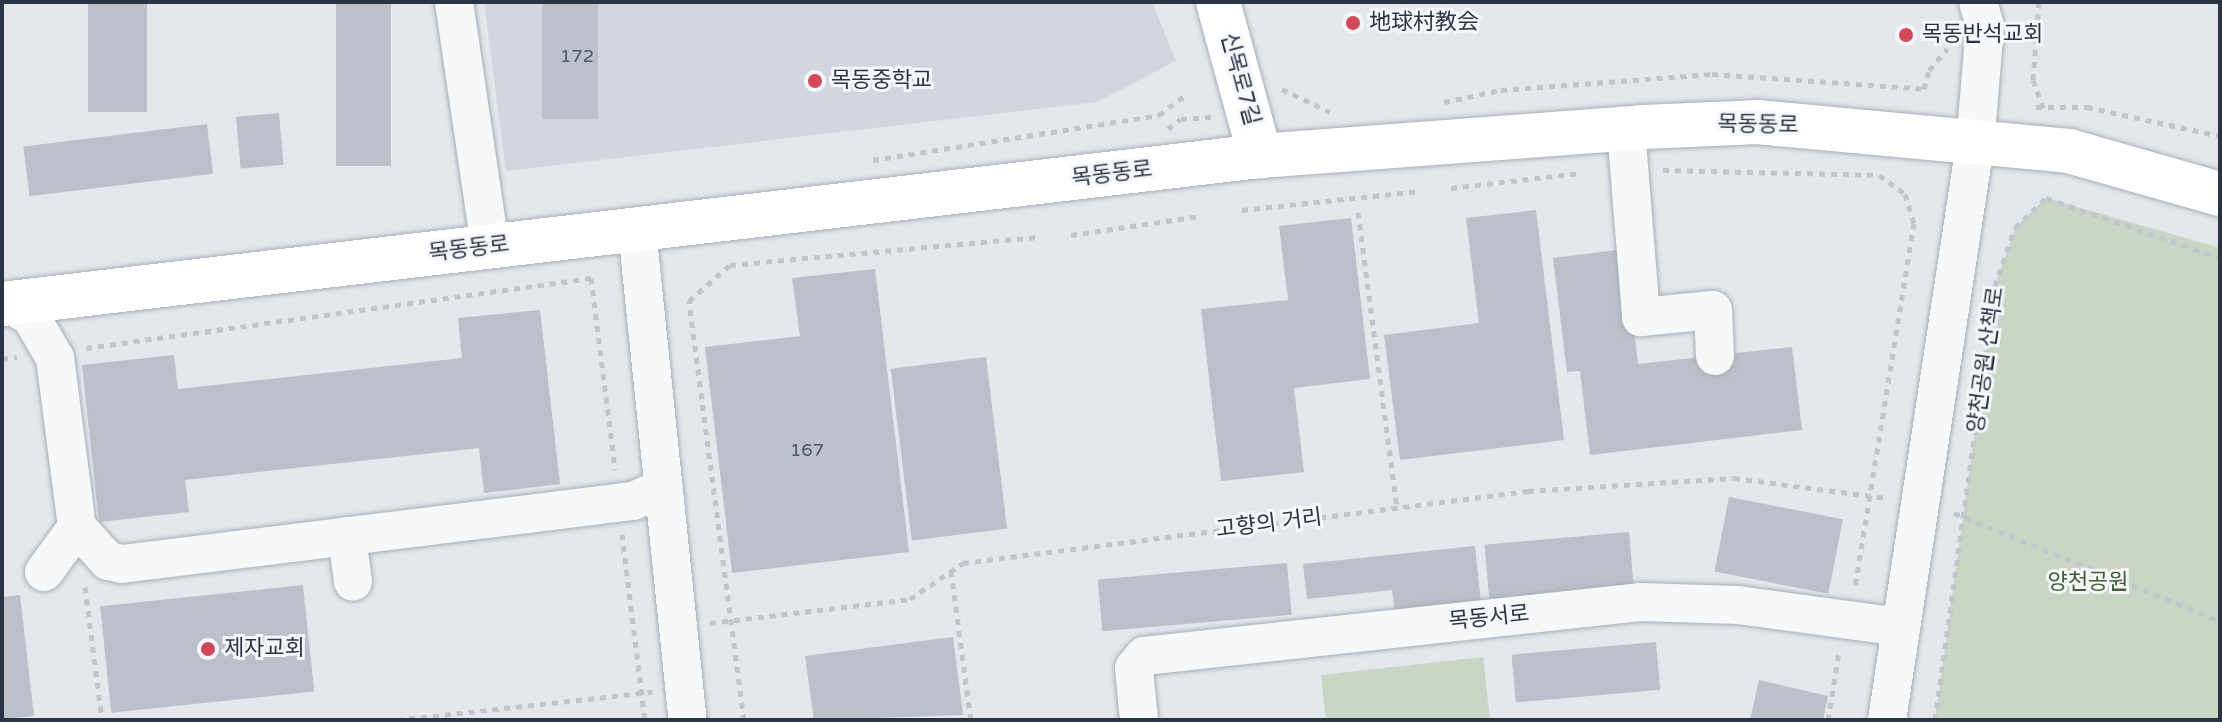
<!DOCTYPE html>
<html>
<head>
<meta charset="utf-8">
<style>
  body { margin:0 }
  #map { position:relative; width:2222px; height:722px; overflow:hidden; background:#e4e7ec; font-family:"Varela Round","Noto Sans KR",sans-serif }
  div>[style] { position:absolute }
  [style*='--x'] { left:calc(var(--x)*1px); top:calc(var(--y)*1px); width:calc(var(--w)*1px); rotate:calc(var(--a)*1deg) }
  .built>* { inset:0; background:#d2d6de }
  .green>* { inset:0; background:#c9d6c5 }
  .building>* { inset:0; background:#bbc0ca; transform-origin:0 0 }
  .path>* { height:5px; margin-top:-2.5px; transform-origin:0; background:repeating-linear-gradient(90deg,#c2c5cb 0 6px,transparent 0 12px) }
  .roads { filter:drop-shadow(0 0 2px #a9aeb7) drop-shadow(0 0 2px #a9aeb7) }
  .minor>* { height:38px; margin:-19px; padding:0 19px; transform-origin:19px; border-radius:19px; background:#f7f8fa }
  .major>* { height:44px; margin:-22px; padding:0 22px; transform-origin:22px; border-radius:22px; background:#fff }
  .dots>* { width:22px; height:22px; translate:-50% -50%; box-sizing:border-box; border:4px solid #f4f6f9; border-radius:50% }
  span { translate:-50% -50%; white-space:nowrap; text-align:center; line-height:1.15; -webkit-text-stroke:6px #f4f6f9; paint-order:stroke }
  .number-label { font-size:18px; color:#4f5766 }
  .number-label span { -webkit-text-stroke-width:0 }
  .poi-label { font-size:22px; color:#2b3445 }
  .left { translate:0 -50%; text-align:left }
  .street-label { font-size:22px; color:#2b3445 }
  .park-label { font-size:22px; color:#3f6138 }
  .frame { position:absolute; inset:0; border:4px solid #2b3445; pointer-events:none }
</style>
</head>
<body>
<div id="map">
  <div class="built">
    <div style="clip-path:polygon(484px 2px,1152px 2px,1176px 61px,1097px 102px,506px 171px)"></div>
  </div>
  <div class="green">
    <div style="clip-path:polygon(2046px 198px,2220px 248px,2220px 720px,1935px 720px,1995px 286px,2015px 228px)"></div>
    <div style="clip-path:polygon(1483px 657px,1490px 720px,1326px 720px,1321px 675px)"></div>
  </div>
  <div class="building">
    <div style="left:88px;top:2px;width:59px;height:110px"></div>
    <div style="left:336px;top:2px;width:55px;height:164px"></div>
    <div style="left:542px;top:2px;width:56px;height:117px"></div>
    <div style="left:279px;top:113px;width:52px;height:43px;rotate:85deg"></div>
    <div style="left:207px;top:124px;width:50px;height:185px;rotate:83deg"></div>
    <div style="clip-path:polygon(1536px 210px,1564px 440px,1400px 460px,1384px 335px,1479px 323px,1466px 218px)"></div>
    <div style="clip-path:polygon(1351px 218px,1370px 379px,1294px 388px,1304px 472px,1221px 481px,1201px 309px,1288px 300px,1279px 226px)"></div>
    <div style="clip-path:polygon(1625px 249px,1638px 364px,1792px 347px,1802px 430px,1590px 455px,1580px 371px,1567px 372px,1553px 258px)"></div>
    <div style="clip-path:polygon(875px 269px,909px 552px,732px 573px,705px 347px,800px 336px,792px 278px)"></div>
    <div style="clip-path:polygon(540px 310px,560px 484px,484px 493px,479px 448px,185px 480px,189px 512px,99px 522px,82px 365px,174px 355px,178px 389px,462px 358px,458px 318px)"></div>
    <div style="left:986px;top:357px;width:173px;height:96px;rotate:83deg"></div>
    <div style="left:1729px;top:497px;width:116px;height:76px;rotate:11deg"></div>
    <div style="left:1629px;top:532px;width:61px;height:145px;rotate:85deg"></div>
    <div style="clip-path:polygon(1475px 546px,1481px 603px,1395px 612px,1392px 590px,1307px 599px,1303px 564px)"></div>
    <div style="left:1287px;top:563px;width:52px;height:190px;rotate:85deg"></div>
    <div style="left:303px;top:585px;width:107px;height:204px;rotate:84deg"></div>
    <div style="clip-path:polygon(20px 595px,34px 716px,2px 719px,2px 597px)"></div>
    <div style="clip-path:polygon(953px 637px,963px 715px,814px 720px,805px 656px)"></div>
    <div style="left:1656px;top:642px;width:48px;height:145px;rotate:85deg"></div>
    <div style="clip-path:polygon(1759px 680px,1828px 696px,1823px 720px,1750px 720px)"></div>
  </div>
  <div class="path">
    <div style="--x:2039;--y:2;--w:78;--a:94.4"></div>
    <div style="--x:2033;--y:80;--w:30;--a:70"></div>
    <div style="--x:1282;--y:89;--w:53;--a:25.6"></div>
    <div style="--x:1444;--y:102;--w:58;--a:-11.9"></div>
    <div style="--x:1501;--y:90;--w:212;--a:-4.3"></div>
    <div style="--x:1712;--y:74;--w:213;--a:4"></div>
    <div style="--x:1924;--y:89;--w:20;--a:-75"></div>
    <div style="--x:1929;--y:70;--w:28;--a:-49"></div>
    <div style="--x:2036;--y:107;--w:51;--a:0"></div>
    <div style="--x:2087;--y:107;--w:136;--a:12.3"></div>
    <div style="--x:1168;--y:129;--w:16;--a:-38"></div>
    <div style="--x:1181;--y:119;--w:30;--a:-4"></div>
    <div style="--x:873;--y:160;--w:290;--a:-8.9"></div>
    <div style="--x:1159;--y:115;--w:34;--a:-37"></div>
    <div style="--x:1663;--y:170;--w:216;--a:1.3"></div>
    <div style="--x:1879;--y:175;--w:32;--a:36"></div>
    <div style="--x:1905;--y:194;--w:30;--a:73"></div>
    <div style="--x:1914;--y:223;--w:368;--a:99.2"></div>
    <div style="--x:1451;--y:188;--w:131;--a:-6.6"></div>
    <div style="--x:1242;--y:210;--w:180;--a:-6.1"></div>
    <div style="--x:1358;--y:212;--w:299;--a:82.5"></div>
    <div style="--x:1071;--y:235;--w:129;--a:-8.4"></div>
    <div style="--x:86;--y:348;--w:510;--a:-7.89"></div>
    <div style="--x:591;--y:278;--w:193;--a:82.8"></div>
    <div style="--x:2;--y:359;--w:15;--a:-8"></div>
    <div style="--x:1954;--y:513;--w:287;--a:22.1"></div>
    <div style="--x:622;--y:534;--w:187;--a:83"></div>
    <div style="--x:951;--y:571;--w:150;--a:82.4"></div>
    <div style="--x:85;--y:587;--w:134;--a:82.7"></div>
    <div style="--x:710;--y:623;--w:201;--a:-6.8"></div>
    <div style="--x:910;--y:599;--w:64;--a:-34.2"></div>
    <div style="--x:963;--y:563;--w:570;--a:-7.26"></div>
    <div style="--x:1528;--y:491;--w:206;--a:-3.6"></div>
    <div style="--x:1734;--y:478;--w:153;--a:7.5"></div>
    <div style="--x:397;--y:720;--w:257;--a:-6.3"></div>
    <div style="--x:744;--y:720;--w:423;--a:-97.5"></div>
    <div style="--x:689;--y:301;--w:55;--a:-41.3"></div>
    <div style="--x:730;--y:265;--w:310;--a:-5.2"></div>
    <div style="--x:1828;--y:720;--w:70;--a:-80.9"></div>
    <div style="--x:1935;--y:720;--w:438;--a:-82.1"></div>
    <div style="--x:1995;--y:286;--w:61;--a:-71"></div>
    <div style="--x:2015;--y:228;--w:43;--a:-44.1"></div>
    <div style="--x:2046;--y:198;--w:184;--a:19"></div>
  </div>
  <div class="roads">
    <div class="minor">
      <div style="--x:454;--y:2;--w:248;--a:81.6"></div>
      <div style="--x:1626;--y:129;--w:189;--a:85.4"></div>
      <div style="--x:1641;--y:317;--w:72;--a:-5.6"></div>
      <div style="--x:1713;--y:310;--w:46;--a:87.5"></div>
      <div style="--x:637;--y:230;--w:493;--a:84.1"></div>
      <div style="--x:8;--y:303;--w:27;--a:31"></div>
      <div style="--x:31;--y:317;--w:48;--a:59.7"></div>
      <div style="--x:55;--y:358;--w:170;--a:82.6"></div>
      <div style="--x:77;--y:527;--w:46;--a:47.6"></div>
      <div style="--x:108;--y:561;--w:14;--a:12"></div>
      <div style="--x:122;--y:564;--w:515;--a:-7.03"></div>
      <div style="--x:633;--y:501;--w:34;--a:-24"></div>
      <div style="--x:347;--y:536;--w:46;--a:82.6"></div>
      <div style="--x:44;--y:572;--w:56;--a:-53.7"></div>
      <div style="--x:1139;--y:720;--w:52;--a:-95.5"></div>
      <div style="--x:1134;--y:668;--w:16;--a:-50"></div>
      <div style="--x:1144;--y:656;--w:499;--a:-6.2"></div>
      <div style="--x:1640;--y:602;--w:98;--a:1.8"></div>
      <div style="--x:1738;--y:605;--w:164;--a:7.7"></div>
      <div style="--x:1887;--y:720;--w:582;--a:-81.3"></div>
      <div style="--x:1975;--y:145;--w:119;--a:-85.2"></div>
      <div style="--x:1985;--y:26;--w:25;--a:-106"></div>
    </div>
    <div class="major">
      <div style="--x:1218;--y:2;--w:160;--a:74.7"></div>
      <div style="--x:2;--y:304;--w:1267;--a:-6.71"></div>
      <div style="--x:1260;--y:156;--w:384;--a:-4.3"></div>
      <div style="--x:1643;--y:127;--w:114;--a:-2.5"></div>
      <div style="--x:1757;--y:122;--w:313;--a:5.3"></div>
      <div style="--x:2069;--y:151;--w:157;--a:15.9"></div>
    </div>
  </div>
  <div class="dots">
    <div style="left:1353px;top:23px;background:#d1495b"></div>
    <div style="left:1906px;top:35px;background:#d1495b"></div>
    <div style="left:815px;top:81px;background:#d1495b"></div>
    <div style="left:208px;top:649px;background:#d1495b"></div>
  </div>
  <div class="number-label">
    <span style="left:577px;top:56px">172</span>
    <span style="left:807px;top:450px">167</span>
  </div>
  <div class="poi-label">
    <span class="left" style="left:1369px;top:23px">地球村教会</span>
    <span class="left" style="left:1922px;top:35px">목동반석교회</span>
    <span class="left" style="left:831px;top:81px">목동중학교</span>
    <span class="left" style="left:224px;top:649px">제자교회</span>
  </div>
  <div class="street-label">
    <span style="left:1240px;top:79px;rotate:75deg">신목로7길</span>
    <span style="left:1758px;top:125px;rotate:1deg">목동동로</span>
    <span style="left:1112px;top:174px;rotate:-7deg">목동동로</span>
    <span style="left:469px;top:249px;rotate:-7deg">목동동로</span>
    <span style="left:1986px;top:360px;rotate:-82deg">양천공원 산책로</span>
    <span style="left:1269px;top:524px;rotate:-7deg">고향의 거리</span>
    <span style="left:1489px;top:618px;rotate:-6deg">목동서로</span>
  </div>
  <div class="park-label">
    <span style="left:2088px;top:583px">양천공원</span>
  </div>
  <div class="frame"></div>
</div>
</body>
</html>
